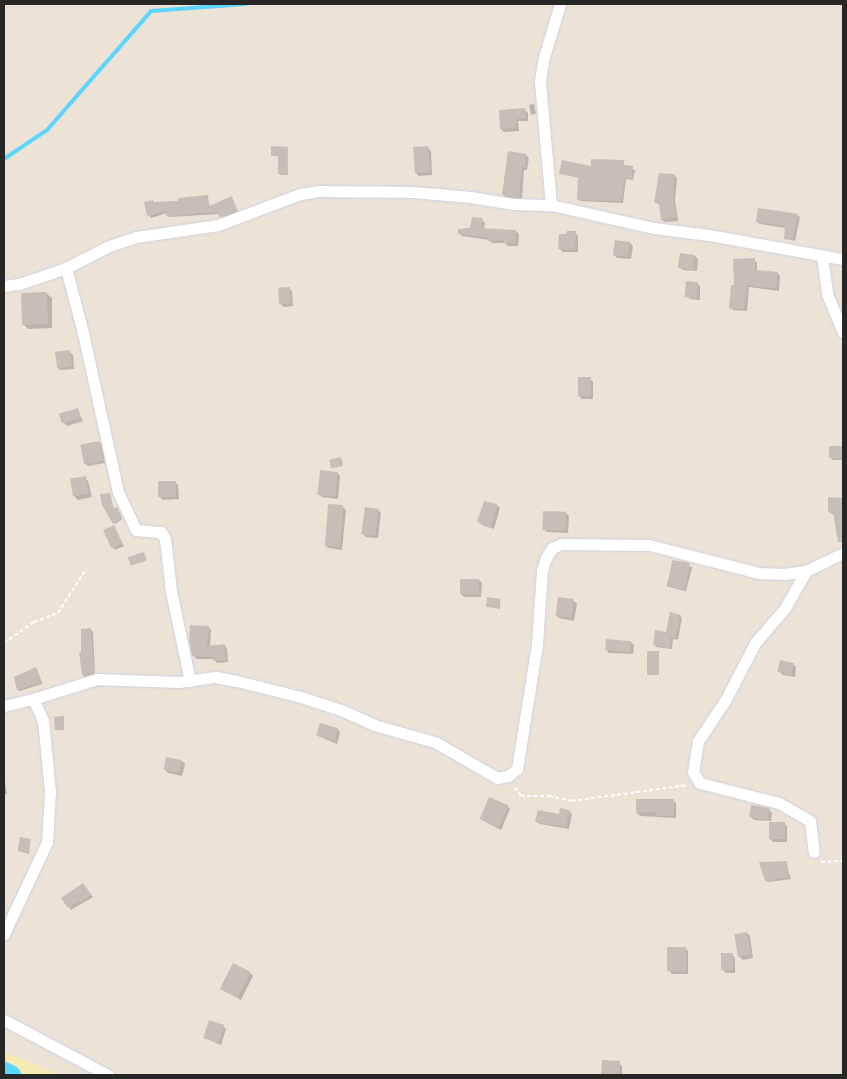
<!DOCTYPE html>
<html>
<head>
<meta charset="utf-8">
<style>
  body { margin:0 }
  #map { position:relative; width:847px; height:1079px; overflow:hidden; background:#ece2d6; font-family:"Public Sans",sans-serif }
  div>[style] { position:absolute }
  [style*='--x'] { left:calc(var(--x)*1px); top:calc(var(--y)*1px); width:calc(var(--w)*1px); rotate:calc(var(--a)*1deg) }
  .sand>* { inset:0; background:#f6eab4 }
  .shadow>* { inset:0; background:#0003; transform-origin:0 0 }
  .stream>* { height:4px; margin:-2px; padding:0 2px; transform-origin:2px; border-radius:2px; background:#5cd6fc }
  .river>* { height:21px; margin:-10.5px; padding:0 10.5px; transform-origin:10.5px; border-radius:10.5px; background:#5cd6fc }
  .building>* { inset:0; background:#c7bfb7; transform-origin:0 0 }
  .path>* { height:2px; margin-top:-1px; transform-origin:0; background:repeating-linear-gradient(90deg,#fff 0 4px,transparent 0 6.5px) }
  .roads { filter:drop-shadow(0 0 1px #ccd1e3) drop-shadow(0 0 1px #ccd1e3) }
  .minor>* { height:11px; margin:-5.5px; padding:0 5.5px; transform-origin:5.5px; border-radius:5.5px; background:#fff }
  span { translate:-50% -50%; white-space:nowrap; text-align:center; line-height:1.15; -webkit-text-stroke:4.5px #fff; paint-order:stroke }
  .frame { position:absolute; inset:0; border:5px solid #272727; pointer-events:none }
</style>
</head>
<body>
<div id="map">
  <div class="sand">
    <div style="clip-path:polygon(4px 1052px,51px 1071px,61px 1075px,4px 1075px)"></div>
  </div>
  <div class="shadow">
    <div style="left:534px;top:104px;width:10px;height:5px;rotate:79deg"></div>
    <div style="clip-path:polygon(525px 110px,528px 113px,528px 121px,518px 121px,519px 131px,504px 132px,501px 129px)"></div>
    <div style="clip-path:polygon(428px 148px,431px 151px,432px 175px,419px 176px,416px 173px)"></div>
    <div style="clip-path:polygon(287px 149px,288px 175px,280px 175px,279px 157px,272px 155px)"></div>
    <div style="clip-path:polygon(526px 155px,529px 158px,527px 170px,524px 170px,522px 199px,506px 197px,503px 194px,505px 173px)"></div>
    <div style="clip-path:polygon(623px 162px,625px 167px,635px 170px,633px 180px,626px 179px,623px 203px,580px 201px,578px 199px,579px 178px,560px 173px)"></div>
    <div style="clip-path:polygon(674px 175px,677px 178px,675px 200px,678px 221px,665px 222px,662px 220px,660px 205px,655px 202px)"></div>
    <div style="clip-path:polygon(207px 196px,210px 207px,232px 198px,238px 212px,222px 218px,219px 214px,169px 217px,167px 213px,151px 218px,149px 215px,154px 203px,179px 202px)"></div>
    <div style="clip-path:polygon(797px 215px,800px 217px,795px 241px,785px 238px,786px 228px,760px 224px,757px 222px)"></div>
    <div style="clip-path:polygon(482px 220px,485px 223px,484px 229px,516px 231px,519px 234px,518px 246px,508px 246px,505px 243px,492px 243px,489px 240px,462px 236px,459px 233px,471px 230px)"></div>
    <div style="clip-path:polygon(575px 233px,578px 236px,578px 252px,563px 252px,560px 249px)"></div>
    <div style="clip-path:polygon(630px 243px,633px 246px,631px 259px,617px 258px,614px 255px)"></div>
    <div style="clip-path:polygon(695px 256px,698px 259px,697px 271px,683px 270px,680px 267px)"></div>
    <div style="clip-path:polygon(754px 260px,757px 263px,757px 271px,777px 273px,780px 276px,779px 291px,749px 287px,747px 311px,733px 310px,730px 307px,735px 286px)"></div>
    <div style="clip-path:polygon(697px 283px,700px 286px,700px 300px,690px 299px,687px 296px)"></div>
    <div style="clip-path:polygon(289px 288px,292px 291px,293px 306px,284px 307px,281px 304px)"></div>
    <div style="clip-path:polygon(47px 294px,52px 298px,52px 328px,28px 329px,23px 324px)"></div>
    <div style="clip-path:polygon(70px 352px,73px 355px,74px 369px,60px 370px,57px 367px)"></div>
    <div style="clip-path:polygon(590px 379px,593px 382px,593px 399px,582px 399px,579px 396px)"></div>
    <div style="clip-path:polygon(77px 409px,83px 421px,67px 426px,64px 423px)"></div>
    <div style="clip-path:polygon(99px 442px,102px 445px,105px 463px,88px 466px,85px 463px)"></div>
    <div style="clip-path:polygon(830px 447px,843px 447px,843px 460px,833px 460px,830px 457px)"></div>
    <div style="clip-path:polygon(337px 473px,340px 476px,338px 499px,322px 497px,319px 494px)"></div>
    <div style="clip-path:polygon(85px 478px,88px 481px,92px 497px,78px 500px,75px 497px,71px 481px)"></div>
    <div style="clip-path:polygon(175px 482px,178px 485px,179px 499px,163px 500px,160px 497px)"></div>
    <div style="clip-path:polygon(110px 494px,114px 510px,118px 510px,122px 519px,115px 524px,103px 505px)"></div>
    <div style="clip-path:polygon(830px 499px,843px 499px,843px 538px,841px 539px,835px 515px,829px 512px)"></div>
    <div style="clip-path:polygon(329px 505px,343px 507px,346px 510px,342px 550px,328px 548px,325px 545px)"></div>
    <div style="clip-path:polygon(497px 505px,500px 508px,494px 529px,482px 525px,479px 522px)"></div>
    <div style="clip-path:polygon(378px 510px,381px 513px,378px 538px,366px 537px,363px 534px)"></div>
    <div style="clip-path:polygon(566px 513px,569px 516px,568px 533px,547px 532px,544px 529px)"></div>
    <div style="clip-path:polygon(113px 526px,124px 546px,115px 550px,112px 547px)"></div>
    <div style="left:673px;top:562px;width:20px;height:25px;rotate:15deg"></div>
    <div style="clip-path:polygon(479px 580px,482px 583px,481px 597px,464px 597px,461px 594px)"></div>
    <div style="clip-path:polygon(500px 600px,500px 609px,487px 606px)"></div>
    <div style="clip-path:polygon(574px 601px,577px 604px,574px 621px,559px 618px,556px 615px)"></div>
    <div style="clip-path:polygon(680px 616px,682px 618px,678px 640px,673px 639px,672px 649px,656px 647px,654px 644px,667px 633px)"></div>
    <div style="clip-path:polygon(208px 627px,211px 630px,210px 647px,225px 646px,227px 649px,228px 662px,217px 663px,214px 659px,197px 659px,194px 656px)"></div>
    <div style="clip-path:polygon(91px 630px,93px 632px,95px 674px,85px 677px,83px 675px,82px 653px)"></div>
    <div style="clip-path:polygon(631px 642px,634px 645px,633px 654px,609px 653px,606px 650px)"></div>
    <div style="clip-path:polygon(658px 652px,659px 675px,649px 675px,648px 674px)"></div>
    <div style="clip-path:polygon(793px 664px,796px 667px,795px 677px,783px 675px,780px 672px)"></div>
    <div style="clip-path:polygon(37px 670px,42px 684px,20px 691px,18px 690px)"></div>
    <div style="clip-path:polygon(337px 729px,340px 732px,337px 744px,318px 736px)"></div>
    <div style="clip-path:polygon(182px 761px,185px 764px,182px 776px,168px 773px,165px 770px)"></div>
    <div style="clip-path:polygon(4px 775px,7px 794px,4px 794px)"></div>
    <div style="clip-path:polygon(673px 800px,676px 803px,676px 818px,640px 816px,637px 813px)"></div>
    <div style="clip-path:polygon(507px 806px,510px 809px,501px 830px,480px 819px)"></div>
    <div style="clip-path:polygon(769px 810px,772px 813px,771px 823px,784px 823px,787px 826px,787px 842px,773px 842px,770px 839px,771px 821px,754px 820px,751px 817px)"></div>
    <div style="clip-path:polygon(569px 811px,572px 814px,569px 829px,540px 824px,537px 821px)"></div>
    <div style="clip-path:polygon(30px 840px,29px 854px,19px 851px)"></div>
    <div style="clip-path:polygon(786px 863px,791px 879px,768px 882px,766px 880px)"></div>
    <div style="clip-path:polygon(85px 887px,93px 897px,71px 910px,69px 907px)"></div>
    <div style="clip-path:polygon(747px 933px,750px 936px,753px 958px,743px 960px,740px 957px)"></div>
    <div style="clip-path:polygon(685px 948px,688px 951px,688px 974px,672px 974px,669px 971px)"></div>
    <div style="clip-path:polygon(732px 955px,735px 958px,735px 973px,726px 973px,723px 970px)"></div>
    <div style="clip-path:polygon(250px 973px,253px 976px,241px 1000px,221px 989px)"></div>
    <div style="clip-path:polygon(223px 1026px,226px 1029px,221px 1045px,205px 1038px)"></div>
    <div style="clip-path:polygon(619px 1063px,622px 1066px,622px 1075px,603px 1073px)"></div>
  </div>
  <div class="stream">
    <div style="--x:4;--y:159;--w:52;--a:-34"></div>
    <div style="--x:47;--y:130;--w:158;--a:-48.8"></div>
    <div style="--x:151;--y:11;--w:95;--a:-4.2"></div>
  </div>
  <div class="river">
    <div style="--x:4;--y:1072;--w:7;--a:27"></div>
  </div>
  <div class="building">
    <div style="clip-path:polygon(525px 108px,526px 118px,516px 119px,516px 128px,500px 129px,499px 110px)"></div>
    <div style="clip-path:polygon(271px 146px,288px 147px,287px 175px,278px 174px,278px 156px,271px 156px)"></div>
    <div style="left:428px;top:146px;width:26px;height:15px;rotate:86deg"></div>
    <div style="clip-path:polygon(508px 151px,526px 154px,525px 168px,522px 167px,519px 197px,502px 195px)"></div>
    <div style="clip-path:polygon(591px 159px,624px 160px,623px 165px,633px 166px,632px 178px,625px 178px,621px 201px,577px 200px,578px 177px,559px 174px,562px 160px,591px 166px)"></div>
    <div style="clip-path:polygon(659px 173px,675px 174px,673px 196px,676px 218px,661px 220px,659px 203px,654px 203px)"></div>
    <div style="clip-path:polygon(208px 195px,209px 206px,232px 196px,237px 210px,219px 217px,217px 212px,166px 216px,166px 211px,147px 216px,144px 202px,153px 200px,153px 202px,178px 201px,178px 198px)"></div>
    <div style="clip-path:polygon(758px 208px,798px 214px,793px 240px,784px 239px,785px 226px,756px 222px)"></div>
    <div style="clip-path:polygon(472px 217px,483px 218px,481px 228px,516px 230px,516px 243px,504px 243px,504px 240px,488px 241px,488px 238px,458px 234px,458px 229px,470px 228px)"></div>
    <div style="clip-path:polygon(567px 231px,576px 231px,575px 250px,558px 249px,559px 234px,566px 234px)"></div>
    <div style="left:615px;top:240px;width:15px;height:15px;rotate:8deg"></div>
    <div style="left:680px;top:253px;width:15px;height:15px;rotate:8deg"></div>
    <div style="clip-path:polygon(755px 258px,755px 270px,778px 272px,776px 288px,747px 285px,744px 309px,729px 308px,731px 285px,734px 285px,733px 259px)"></div>
    <div style="left:686px;top:281px;width:12px;height:16px;rotate:5deg"></div>
    <div style="left:290px;top:287px;width:16px;height:12px;rotate:86deg"></div>
    <div style="left:47px;top:292px;width:32px;height:26px;rotate:88deg"></div>
    <div style="left:70px;top:350px;width:16px;height:15px;rotate:83deg"></div>
    <div style="left:578px;top:377px;width:13px;height:19px"></div>
    <div style="left:78px;top:408px;width:10px;height:20px;rotate:73deg"></div>
    <div style="left:99px;top:441px;width:20px;height:19px;rotate:79deg"></div>
    <div style="left:829px;top:446px;width:14px;height:12px"></div>
    <div style="left:341px;top:457px;width:9px;height:12px;rotate:77deg"></div>
    <div style="left:320px;top:470px;width:18px;height:25px;rotate:6deg"></div>
    <div style="left:86px;top:476px;width:18px;height:16px;rotate:81deg"></div>
    <div style="left:158px;top:481px;width:18px;height:16px"></div>
    <div style="clip-path:polygon(110px 493px,113px 509px,117px 507px,122px 517px,113px 524px,102px 505px,100px 494px)"></div>
    <div style="clip-path:polygon(828px 497px,843px 498px,843px 542px,838px 542px,833px 512px,828px 512px)"></div>
    <div style="clip-path:polygon(484px 501px,497px 504px,491px 527px,477px 522px)"></div>
    <div style="left:328px;top:504px;width:15px;height:42px;rotate:4deg"></div>
    <div style="left:365px;top:507px;width:14px;height:27px;rotate:8deg"></div>
    <div style="left:543px;top:511px;width:23px;height:19px;rotate:2deg"></div>
    <div style="left:114px;top:525px;width:20px;height:12px;rotate:66deg"></div>
    <div style="left:144px;top:552px;width:9px;height:17px;rotate:72deg"></div>
    <div style="left:672px;top:560px;width:18px;height:27px;rotate:9deg"></div>
    <div style="left:460px;top:579px;width:19px;height:15px"></div>
    <div style="clip-path:polygon(487px 597px,501px 599px,499px 608px,486px 607px)"></div>
    <div style="left:558px;top:597px;width:16px;height:19px;rotate:7deg"></div>
    <div style="clip-path:polygon(670px 612px,681px 615px,675px 638px,671px 637px,669px 648px,653px 645px,655px 630px,666px 632px)"></div>
    <div style="clip-path:polygon(190px 625px,209px 626px,207px 646px,225px 644px,226px 660px,213px 661px,213px 657px,192px 656px,189px 640px)"></div>
    <div style="clip-path:polygon(91px 628px,94px 672px,82px 675px,79px 652px,81px 652px,81px 629px)"></div>
    <div style="left:606px;top:639px;width:25px;height:11px;rotate:5deg"></div>
    <div style="left:647px;top:651px;width:12px;height:24px"></div>
    <div style="left:780px;top:660px;width:14px;height:12px;rotate:12deg"></div>
    <div style="clip-path:polygon(36px 667px,42px 682px,17px 690px,14px 677px)"></div>
    <div style="clip-path:polygon(64px 716px,64px 730px,55px 730px,54px 717px)"></div>
    <div style="left:320px;top:723px;width:19px;height:13px;rotate:16deg"></div>
    <div style="left:166px;top:757px;width:16px;height:13px;rotate:11deg"></div>
    <div style="left:489px;top:797px;width:21px;height:24px;rotate:23deg"></div>
    <div style="clip-path:polygon(636px 799px,674px 799px,674px 816px,656px 816px,656px 812px,636px 813px)"></div>
    <div style="left:751px;top:805px;width:19px;height:12px;rotate:9deg"></div>
    <div style="clip-path:polygon(560px 808px,570px 810px,566px 827px,535px 822px,538px 810px,559px 814px)"></div>
    <div style="left:769px;top:822px;width:16px;height:17px"></div>
    <div style="left:20px;top:837px;width:11px;height:14px;rotate:10deg"></div>
    <div style="clip-path:polygon(787px 861px,789px 877px,765px 881px,759px 862px)"></div>
    <div style="clip-path:polygon(83px 883px,91px 894px,80px 903px,78px 901px,68px 908px,61px 898px)"></div>
    <div style="left:747px;top:932px;width:23px;height:13px;rotate:80deg"></div>
    <div style="left:667px;top:947px;width:19px;height:24px"></div>
    <div style="left:733px;top:953px;width:17px;height:12px;rotate:90deg"></div>
    <div style="left:233px;top:963px;width:20px;height:29px;rotate:27deg"></div>
    <div style="left:209px;top:1020px;width:16px;height:19px;rotate:18deg"></div>
    <div style="left:602px;top:1060px;width:18px;height:14px;rotate:3deg"></div>
  </div>
  <div class="path">
    <div style="--x:4;--y:643;--w:37;--a:-35"></div>
    <div style="--x:34;--y:622;--w:26;--a:-21"></div>
    <div style="--x:58;--y:613;--w:52;--a:-57.5"></div>
    <div style="--x:515;--y:787;--w:11;--a:56"></div>
    <div style="--x:521;--y:796;--w:28;--a:0"></div>
    <div style="--x:549;--y:796;--w:24;--a:12"></div>
    <div style="--x:572;--y:801;--w:117;--a:-7.9"></div>
    <div style="--x:821;--y:862;--w:22;--a:-3"></div>
  </div>
  <div class="roads">
    <div class="minor">
      <div style="--x:551;--y:205;--w:124;--a:-95.1"></div>
      <div style="--x:540;--y:81;--w:24;--a:-81"></div>
      <div style="--x:544;--y:57;--w:55;--a:-73.2"></div>
      <div style="--x:822;--y:257;--w:37;--a:82"></div>
      <div style="--x:827;--y:294;--w:41;--a:67.2"></div>
      <div style="--x:66;--y:268;--w:67;--a:75.3"></div>
      <div style="--x:83;--y:333;--w:163;--a:77.6"></div>
      <div style="--x:118;--y:492;--w:42;--a:64.7"></div>
      <div style="--x:136;--y:530;--w:25;--a:5"></div>
      <div style="--x:161;--y:532;--w:8;--a:60"></div>
      <div style="--x:165;--y:539;--w:52;--a:83.4"></div>
      <div style="--x:171;--y:591;--w:92;--a:78.1"></div>
      <div style="--x:4;--y:286;--w:15;--a:-8"></div>
      <div style="--x:19;--y:284;--w:50;--a:-18.8"></div>
      <div style="--x:66;--y:268;--w:48;--a:-27.1"></div>
      <div style="--x:109;--y:246;--w:28;--a:-18"></div>
      <div style="--x:136;--y:237;--w:83;--a:-8.3"></div>
      <div style="--x:218;--y:225;--w:88;--a:-20.7"></div>
      <div style="--x:300;--y:194;--w:20;--a:-9"></div>
      <div style="--x:320;--y:191;--w:93;--a:0.6"></div>
      <div style="--x:413;--y:192;--w:58;--a:4.9"></div>
      <div style="--x:471;--y:197;--w:43;--a:9.5"></div>
      <div style="--x:513;--y:204;--w:38;--a:2"></div>
      <div style="--x:551;--y:205;--w:106;--a:12.6"></div>
      <div style="--x:654;--y:228;--w:55;--a:7.3"></div>
      <div style="--x:709;--y:235;--w:136;--a:10.2"></div>
      <div style="--x:806;--y:571;--w:43;--a:119.6"></div>
      <div style="--x:785;--y:608;--w:46;--a:130.6"></div>
      <div style="--x:755;--y:643;--w:63;--a:117.4"></div>
      <div style="--x:726;--y:699;--w:50;--a:123.7"></div>
      <div style="--x:698;--y:741;--w:31;--a:99"></div>
      <div style="--x:693;--y:772;--w:13;--a:58"></div>
      <div style="--x:700;--y:783;--w:81;--a:14.2"></div>
      <div style="--x:779;--y:803;--w:36;--a:30"></div>
      <div style="--x:810;--y:821;--w:31;--a:83"></div>
      <div style="--x:33;--y:699;--w:67;--a:-17.4"></div>
      <div style="--x:97;--y:679;--w:82;--a:2.1"></div>
      <div style="--x:179;--y:682;--w:37;--a:-8"></div>
      <div style="--x:216;--y:677;--w:21;--a:11"></div>
      <div style="--x:237;--y:681;--w:66;--a:14"></div>
      <div style="--x:301;--y:697;--w:42;--a:18"></div>
      <div style="--x:341;--y:710;--w:36;--a:24"></div>
      <div style="--x:374;--y:725;--w:63;--a:15.6"></div>
      <div style="--x:435;--y:742;--w:72;--a:30.1"></div>
      <div style="--x:497;--y:778;--w:11;--a:-10"></div>
      <div style="--x:508;--y:776;--w:11;--a:-38"></div>
      <div style="--x:517;--y:769;--w:127;--a:-80.9"></div>
      <div style="--x:537;--y:644;--w:74;--a:-86.1"></div>
      <div style="--x:542;--y:570;--w:13;--a:-72"></div>
      <div style="--x:546;--y:558;--w:12;--a:-59"></div>
      <div style="--x:552;--y:548;--w:10;--a:-24"></div>
      <div style="--x:561;--y:544;--w:88;--a:0.7"></div>
      <div style="--x:649;--y:545;--w:114;--a:14.3"></div>
      <div style="--x:759;--y:573;--w:25;--a:2"></div>
      <div style="--x:784;--y:574;--w:22;--a:-8"></div>
      <div style="--x:806;--y:571;--w:41;--a:-25.9"></div>
      <div style="--x:4;--y:706;--w:30;--a:-14"></div>
      <div style="--x:33;--y:699;--w:23;--a:65"></div>
      <div style="--x:43;--y:720;--w:72;--a:84.4"></div>
      <div style="--x:50;--y:792;--w:50;--a:93.4"></div>
      <div style="--x:47;--y:842;--w:102;--a:115.1"></div>
      <div style="--x:4;--y:1020;--w:118;--a:27.9"></div>
    </div>
  </div>
  <div class="frame"></div>
</div>
</body>
</html>
